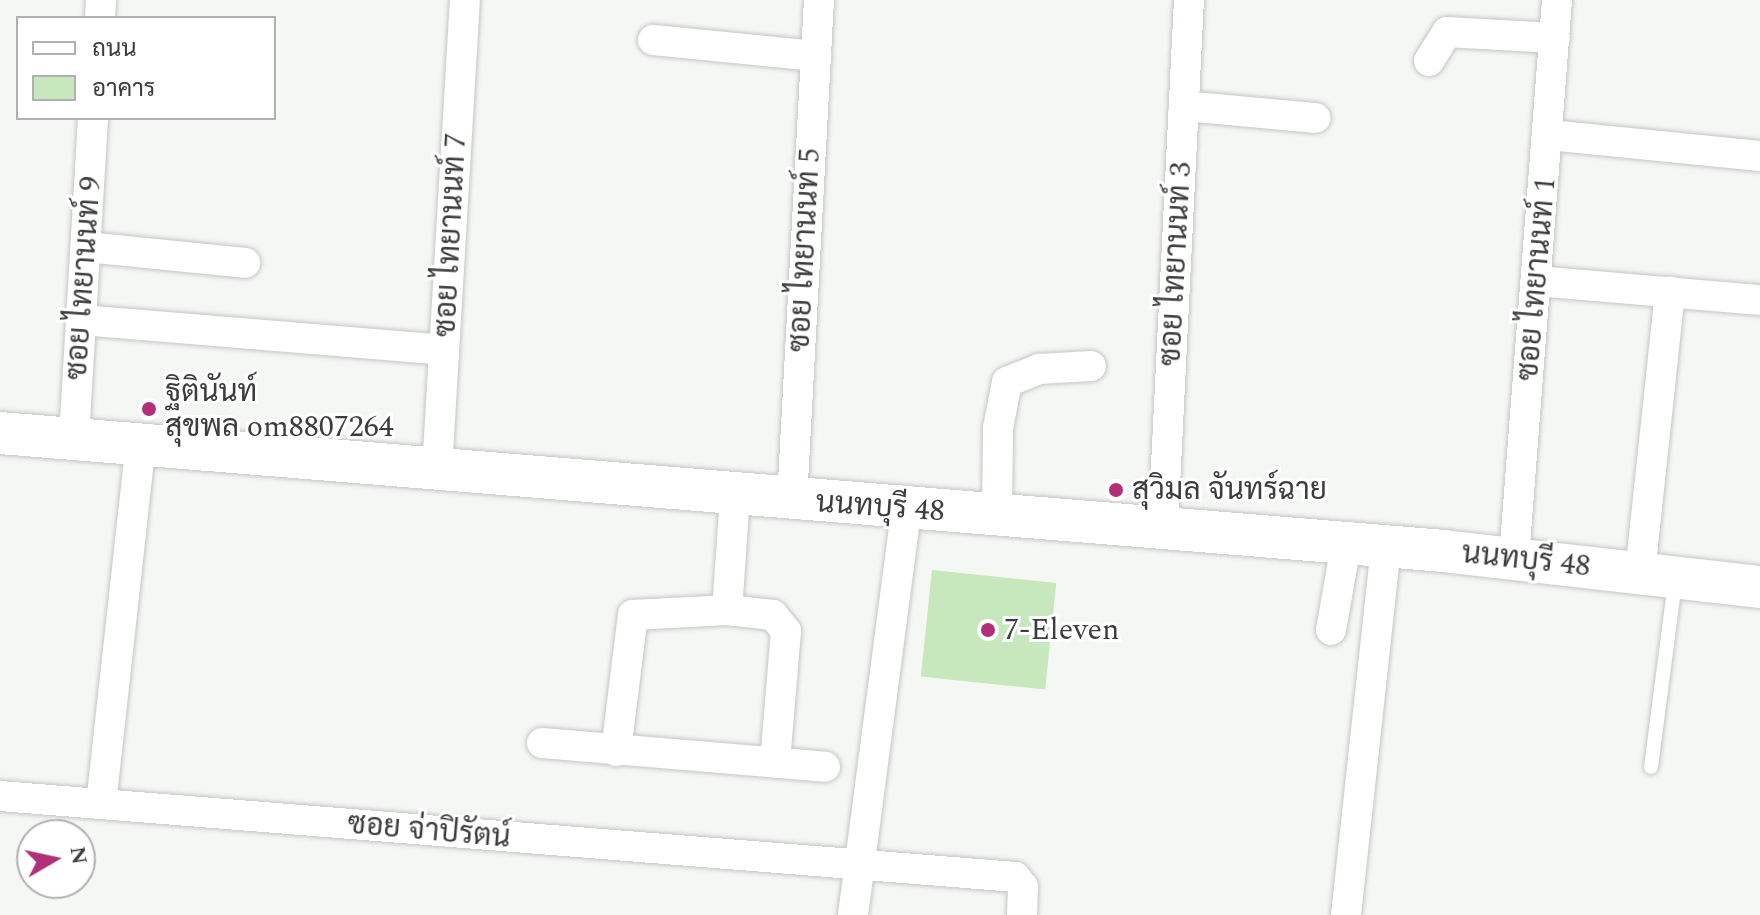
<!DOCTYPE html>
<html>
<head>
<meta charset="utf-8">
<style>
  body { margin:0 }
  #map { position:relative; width:1760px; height:915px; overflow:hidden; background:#f5f7f4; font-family:Spectral,Sarabun,serif }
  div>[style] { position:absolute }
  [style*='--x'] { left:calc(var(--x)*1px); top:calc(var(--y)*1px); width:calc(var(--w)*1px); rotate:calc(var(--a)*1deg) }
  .building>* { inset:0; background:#c7e8bc; transform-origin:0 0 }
  .roads { filter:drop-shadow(0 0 2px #c3c6c3) drop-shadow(0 0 2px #c3c6c3) }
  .lane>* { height:14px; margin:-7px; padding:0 7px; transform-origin:7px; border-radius:7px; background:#fff }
  .street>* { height:30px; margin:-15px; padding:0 15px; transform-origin:15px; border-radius:15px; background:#fff }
  .secondary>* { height:42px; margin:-21px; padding:0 21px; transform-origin:21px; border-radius:21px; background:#fff }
  .dots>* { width:22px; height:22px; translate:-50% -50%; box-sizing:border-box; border:4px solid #fff; border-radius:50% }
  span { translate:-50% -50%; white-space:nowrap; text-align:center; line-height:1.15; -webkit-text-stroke:6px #fff; paint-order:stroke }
  .street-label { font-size:30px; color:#3c3d3c }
  .poi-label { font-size:30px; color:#3c3d3c }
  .left { translate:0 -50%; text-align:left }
  .legend { position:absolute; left:16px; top:16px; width:260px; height:104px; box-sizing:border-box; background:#fff; border:2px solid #b1b1b1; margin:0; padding:10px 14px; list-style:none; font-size:24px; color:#3c3d3c }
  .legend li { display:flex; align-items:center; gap:16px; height:40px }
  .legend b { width:40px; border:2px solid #b1b1b1 }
  .north { position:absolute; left:16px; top:819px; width:80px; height:80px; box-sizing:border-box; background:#fff; border:2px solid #b1b1b1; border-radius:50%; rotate:81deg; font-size:22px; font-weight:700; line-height:32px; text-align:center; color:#3c3d3c }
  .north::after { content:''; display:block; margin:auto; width:28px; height:36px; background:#b2307a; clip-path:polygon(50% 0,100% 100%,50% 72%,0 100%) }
</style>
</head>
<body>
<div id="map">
  <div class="building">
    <div style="left:932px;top:570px;width:125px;height:107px;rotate:6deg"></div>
  </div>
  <div class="roads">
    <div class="lane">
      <div style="--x:1651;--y:767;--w:188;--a:-82.6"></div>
    </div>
    <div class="street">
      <div style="--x:100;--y:18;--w:18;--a:-87"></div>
      <div style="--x:653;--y:40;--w:164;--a:5.6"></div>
      <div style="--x:1429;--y:61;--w:34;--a:-58"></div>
      <div style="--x:1447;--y:32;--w:108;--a:3.2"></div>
      <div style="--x:1184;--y:106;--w:132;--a:5.2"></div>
      <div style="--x:1549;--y:135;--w:212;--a:5.7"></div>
      <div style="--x:86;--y:247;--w:160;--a:5.7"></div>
      <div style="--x:1537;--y:281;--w:224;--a:4.9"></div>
      <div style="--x:81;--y:320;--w:364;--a:4.7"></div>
      <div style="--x:74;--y:438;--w:321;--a:-86.6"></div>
      <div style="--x:437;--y:470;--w:471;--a:-86.6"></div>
      <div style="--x:735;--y:496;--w:114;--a:94"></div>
      <div style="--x:727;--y:610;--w:46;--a:6.2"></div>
      <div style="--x:773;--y:615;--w:21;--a:51"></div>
      <div style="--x:786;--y:631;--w:132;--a:94.8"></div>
      <div style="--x:792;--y:501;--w:502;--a:-86.92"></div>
      <div style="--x:997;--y:515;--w:87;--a:-89.3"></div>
      <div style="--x:998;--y:428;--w:47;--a:-78.9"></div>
      <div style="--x:1007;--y:382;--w:35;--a:-22"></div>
      <div style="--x:1039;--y:369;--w:52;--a:-3.3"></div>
      <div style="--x:1163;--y:527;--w:528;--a:-87.18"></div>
      <div style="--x:1514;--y:558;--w:560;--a:-85.59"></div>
      <div style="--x:1640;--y:573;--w:283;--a:-83.9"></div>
      <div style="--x:1331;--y:630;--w:86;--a:-80"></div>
      <div style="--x:542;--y:743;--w:284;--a:4.8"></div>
      <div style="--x:616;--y:751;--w:137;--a:-82.9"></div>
      <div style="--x:633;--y:615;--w:94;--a:-3"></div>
      <div style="--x:0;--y:796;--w:1018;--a:4.56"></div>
      <div style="--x:1015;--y:877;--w:13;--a:51"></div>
      <div style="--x:1023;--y:887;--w:28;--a:92"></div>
      <div style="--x:101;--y:804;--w:362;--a:-83.7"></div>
      <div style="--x:853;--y:915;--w:408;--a:-82.5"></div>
      <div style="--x:1346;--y:915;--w:368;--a:-83.8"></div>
    </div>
    <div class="secondary">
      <div style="--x:0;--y:433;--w:1448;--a:4.67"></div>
      <div style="--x:1443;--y:551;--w:319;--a:6.5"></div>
    </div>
  </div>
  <div class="dots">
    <div style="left:149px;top:409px;background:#b2307a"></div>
    <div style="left:1116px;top:490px;background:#b2307a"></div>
    <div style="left:988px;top:630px;background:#b2307a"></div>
  </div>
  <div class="street-label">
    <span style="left:451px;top:235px;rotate:-87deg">ซอย ไทยานนท์ 7</span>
    <span style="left:805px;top:250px;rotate:-87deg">ซอย ไทยานนท์ 5</span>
    <span style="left:1176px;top:264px;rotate:-87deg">ซอย ไทยานนท์ 3</span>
    <span style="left:84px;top:278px;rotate:-86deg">ซอย ไทยานนท์ 9</span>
    <span style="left:1537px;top:279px;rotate:-85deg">ซอย ไทยานนท์ 1</span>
    <span style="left:880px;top:507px;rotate:4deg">นนทบุรี 48</span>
    <span style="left:1526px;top:560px;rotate:6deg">นนทบุรี 48</span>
    <span style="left:429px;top:831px;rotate:5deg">ซอย จ่าปิรัตน์</span>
  </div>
  <div class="poi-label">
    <span class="left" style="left:165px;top:409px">ฐิตินันท์<br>สุขพล om8807264</span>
    <span class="left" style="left:1132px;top:490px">สุวิมล จันทร์ฉาย</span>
    <span class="left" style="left:1004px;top:630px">7-Eleven</span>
  </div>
  <ul class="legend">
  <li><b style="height:10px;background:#fff"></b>ถนน</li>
  <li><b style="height:22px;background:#c7e8bc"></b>อาคาร</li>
  </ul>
  <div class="north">N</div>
</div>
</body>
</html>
